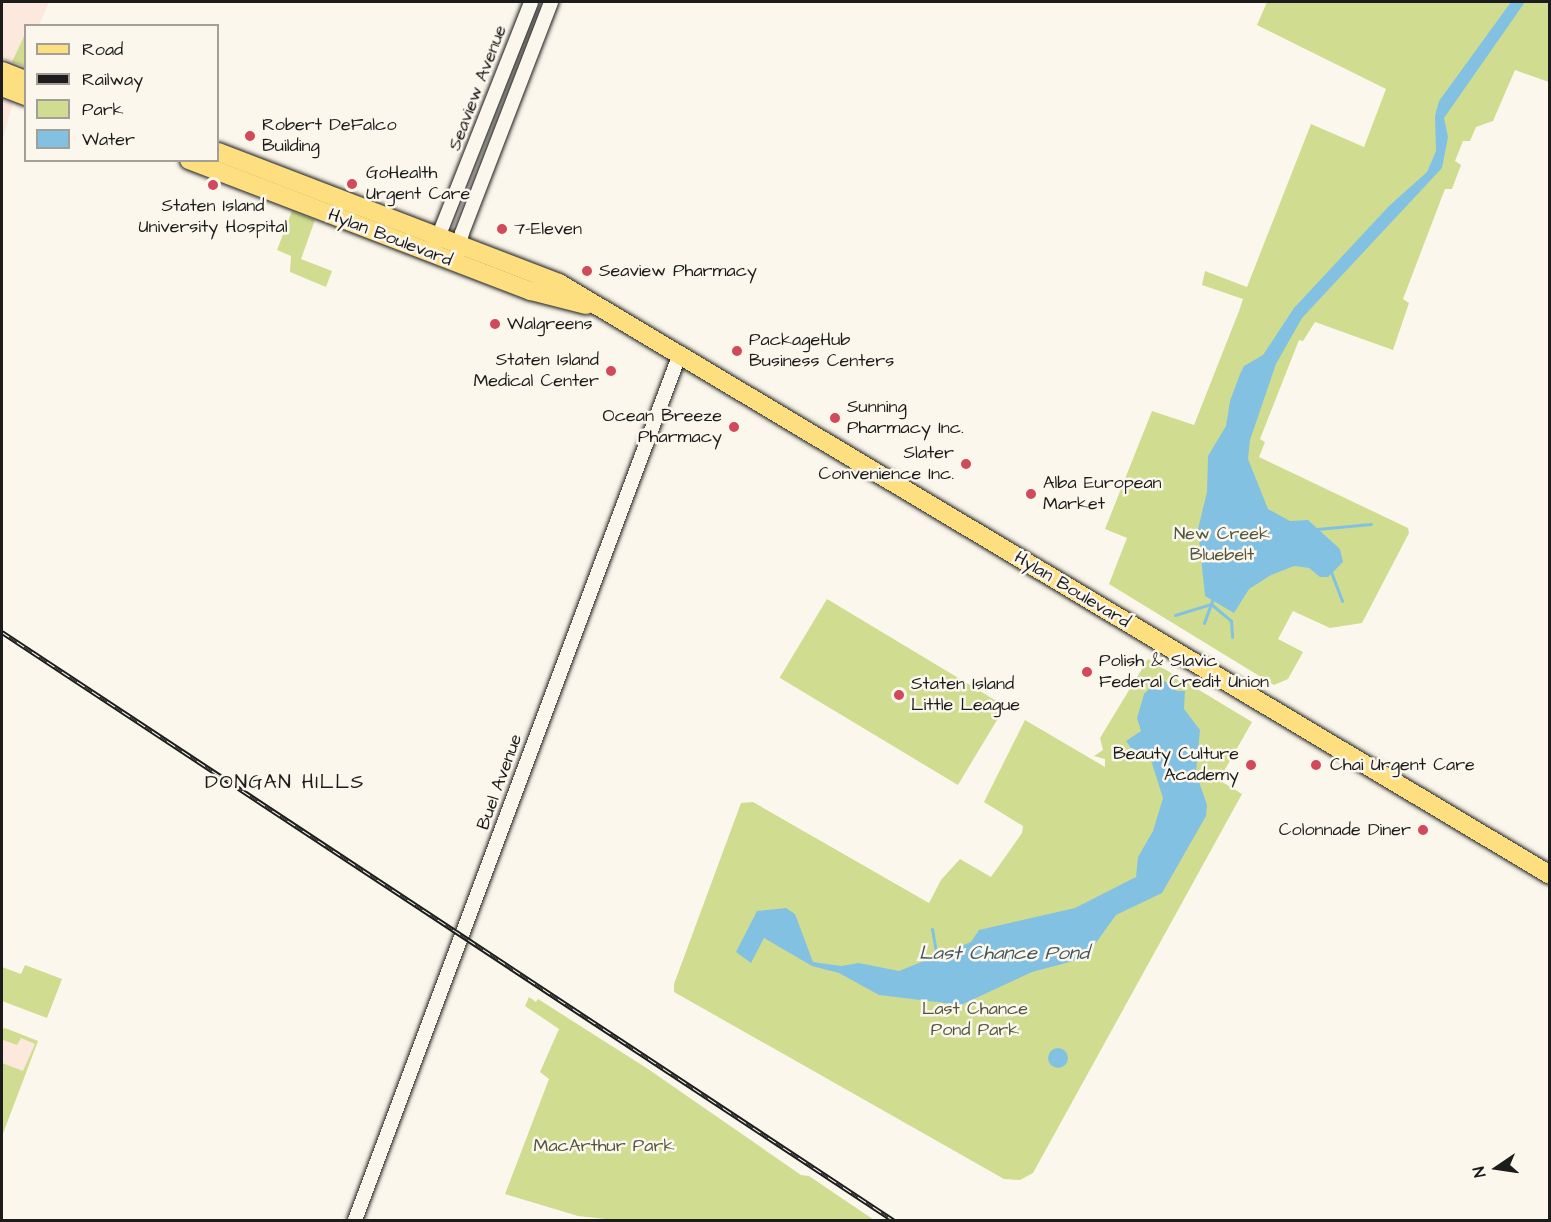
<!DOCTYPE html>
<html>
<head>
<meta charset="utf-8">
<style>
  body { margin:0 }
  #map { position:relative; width:1551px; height:1222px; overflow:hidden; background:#fbf7ec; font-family:"Architects Daughter",sans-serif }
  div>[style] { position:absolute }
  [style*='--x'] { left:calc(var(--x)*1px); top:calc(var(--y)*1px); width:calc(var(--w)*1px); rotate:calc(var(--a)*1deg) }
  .built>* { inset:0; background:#fce8dc }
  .green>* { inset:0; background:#d0dd90; transform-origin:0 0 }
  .water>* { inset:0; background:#83c1e3 }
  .round { border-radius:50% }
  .stream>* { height:3px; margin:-1.5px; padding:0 1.5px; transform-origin:1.5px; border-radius:1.5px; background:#83c1e3 }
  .roads { filter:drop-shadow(0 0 2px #1c1c1c) drop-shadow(0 0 2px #1c1c1c) }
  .tertiary>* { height:14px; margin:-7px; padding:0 7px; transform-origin:7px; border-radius:7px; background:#fbf7ec }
  .primary>* { height:18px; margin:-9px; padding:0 9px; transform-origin:9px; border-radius:9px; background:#fedf80 }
  .rail>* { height:5px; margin-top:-2.5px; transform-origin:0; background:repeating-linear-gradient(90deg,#fbf7ec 0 9px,#1c1c1c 0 18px); box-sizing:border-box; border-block:2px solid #1c1c1c }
  .dots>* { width:16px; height:16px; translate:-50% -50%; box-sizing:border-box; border:3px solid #fbf7ec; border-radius:50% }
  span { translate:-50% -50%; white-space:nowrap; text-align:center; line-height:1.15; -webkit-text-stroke:5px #fbf7ec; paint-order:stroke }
  .street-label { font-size:18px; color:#1c1c1c }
  .poi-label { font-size:18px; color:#1c1c1c }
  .left { translate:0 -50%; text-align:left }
  .right { translate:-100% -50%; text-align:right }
  .park-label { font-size:18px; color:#52563f }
  .neighbourhood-label { font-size:20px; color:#1c1c1c; letter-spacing:1.5px }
  .water-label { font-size:20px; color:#405662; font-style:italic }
  .frame { position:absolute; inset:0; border:3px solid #1c1c1c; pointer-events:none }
  .legend { position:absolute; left:24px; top:24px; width:195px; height:138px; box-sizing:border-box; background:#fbf7ec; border:2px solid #a29f99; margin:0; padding:8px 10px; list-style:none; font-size:18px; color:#1c1c1c }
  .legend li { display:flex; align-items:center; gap:12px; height:30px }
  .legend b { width:30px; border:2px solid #a29f99 }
  .north { position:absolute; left:1467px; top:1138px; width:60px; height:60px; -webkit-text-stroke:4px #fbf7ec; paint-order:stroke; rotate:257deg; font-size:16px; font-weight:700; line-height:24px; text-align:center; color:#1c1c1c }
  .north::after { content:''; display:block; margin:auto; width:21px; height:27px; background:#1c1c1c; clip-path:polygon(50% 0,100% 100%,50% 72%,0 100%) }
</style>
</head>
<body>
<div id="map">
  <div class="built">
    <div style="clip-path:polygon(2px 2px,49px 2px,39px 25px,26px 26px,24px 66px,2px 58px)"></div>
    <div style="clip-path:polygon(2px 99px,13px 103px,2px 141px)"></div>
    <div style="clip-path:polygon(2px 1027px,38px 1041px,2px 1136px)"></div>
  </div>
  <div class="green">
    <div style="clip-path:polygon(1267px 2px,1549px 2px,1549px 82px,1515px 70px,1493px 121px,1476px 127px,1470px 141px,1463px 141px,1455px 161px,1461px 165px,1452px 189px,1445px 189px,1403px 299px,1409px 303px,1393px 350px,1315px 322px,1303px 341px,1299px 340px,1260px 439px,1265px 442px,1259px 457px,1408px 528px,1409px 533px,1362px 623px,1330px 628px,1293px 611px,1278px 639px,1303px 652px,1288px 679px,1274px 685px,1109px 584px,1127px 538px,1105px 529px,1152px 411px,1194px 425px,1239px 311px,1243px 299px,1202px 285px,1205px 271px,1247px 287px,1311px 124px,1364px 147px,1386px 89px,1257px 25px)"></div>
    <div style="clip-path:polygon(26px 32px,25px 61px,24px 66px,12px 62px)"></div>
    <div style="clip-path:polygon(292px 211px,315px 220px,301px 259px,332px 271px,326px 287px,290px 272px,291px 256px,277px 250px)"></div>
    <div style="left:827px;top:599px;width:208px;height:92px;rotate:31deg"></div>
    <div style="clip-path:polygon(1148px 659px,1252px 722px,1219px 780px,1242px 794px,1033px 1173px,1020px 1180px,1004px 1179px,674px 992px,674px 984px,741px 803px,753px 802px,929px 903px,941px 880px,960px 859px,991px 877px,1022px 833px,1023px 826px,984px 802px,1025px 720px,1105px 767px,1105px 759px,1094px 756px,1103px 750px,1100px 738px)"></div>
    <div style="clip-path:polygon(25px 965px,62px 979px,47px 1018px,2px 1001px,2px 967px,21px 974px)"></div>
    <div style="clip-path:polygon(529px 997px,536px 1002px,538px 999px,648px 1069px,801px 1175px,809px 1176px,874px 1220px,615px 1220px,578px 1216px,505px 1194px,549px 1079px,540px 1072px,559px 1029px,525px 1006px)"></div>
    <div style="clip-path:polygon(5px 1028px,38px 1041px,2px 1136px,2px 1063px,23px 1071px,35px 1044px,21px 1038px,17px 1045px,3px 1040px,2px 1030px)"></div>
  </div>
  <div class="water">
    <div style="clip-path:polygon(1511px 2px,1525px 2px,1444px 118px,1448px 137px,1442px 168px,1302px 318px,1276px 364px,1250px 440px,1248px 459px,1268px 509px,1290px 521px,1308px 520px,1340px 549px,1343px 562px,1328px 577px,1320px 577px,1309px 568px,1294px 566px,1271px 575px,1249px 589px,1234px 613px,1205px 596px,1198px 529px,1207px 492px,1208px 456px,1226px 426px,1230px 401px,1240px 374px,1244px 366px,1263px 355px,1294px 308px,1389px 206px,1427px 172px,1436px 151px,1435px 116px,1439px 101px)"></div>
    <div style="clip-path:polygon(1161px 678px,1177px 691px,1185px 691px,1184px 709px,1200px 730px,1196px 773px,1207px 805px,1206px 816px,1162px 893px,1116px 915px,1085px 958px,1032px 972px,961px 1005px,879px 995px,839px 973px,812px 966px,764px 938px,751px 963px,736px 952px,757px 911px,786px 908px,795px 914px,813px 962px,841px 966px,859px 963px,899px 971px,971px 942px,979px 930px,1075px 908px,1136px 877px,1138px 857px,1153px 831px,1163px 798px,1149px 754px,1131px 748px,1126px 741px,1141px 731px,1137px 718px,1144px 694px)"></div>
    <div class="round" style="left:1048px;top:1048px;width:20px;height:20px"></div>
  </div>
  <div class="stream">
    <div style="--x:1317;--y:529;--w:54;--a:-5.3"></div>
    <div style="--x:1331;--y:572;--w:31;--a:69"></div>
    <div style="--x:1175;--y:615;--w:38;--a:-17"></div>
    <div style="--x:1211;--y:604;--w:26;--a:40"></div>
    <div style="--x:1231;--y:621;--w:16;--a:86"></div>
    <div style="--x:1204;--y:623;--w:27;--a:-70"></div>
    <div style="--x:932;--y:929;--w:27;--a:80"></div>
  </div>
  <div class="roads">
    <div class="tertiary">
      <div style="--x:435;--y:245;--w:261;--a:-68.4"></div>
      <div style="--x:458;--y:253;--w:20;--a:-79"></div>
      <div style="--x:462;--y:233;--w:248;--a:-68.9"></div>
      <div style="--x:355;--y:1220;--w:923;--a:-69.44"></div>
    </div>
    <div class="primary">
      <div style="--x:2;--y:71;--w:26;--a:21"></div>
      <div style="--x:2;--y:87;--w:26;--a:21"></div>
      <div style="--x:218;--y:152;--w:365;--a:21"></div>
      <div style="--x:559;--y:283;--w:1154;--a:30.85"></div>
      <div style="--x:189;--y:160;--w:366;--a:21"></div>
      <div style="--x:531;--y:291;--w:57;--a:14.3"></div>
    </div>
  </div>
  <div class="rail">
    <div style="--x:2;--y:632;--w:1068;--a:33.42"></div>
  </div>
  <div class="dots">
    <div style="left:250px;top:136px;background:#d1495b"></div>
    <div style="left:352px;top:184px;background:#d1495b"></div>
    <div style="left:213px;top:185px;background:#d1495b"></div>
    <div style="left:502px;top:229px;background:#d1495b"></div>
    <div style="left:587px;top:271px;background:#d1495b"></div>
    <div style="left:495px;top:324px;background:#d1495b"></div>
    <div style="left:737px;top:351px;background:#d1495b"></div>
    <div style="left:611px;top:371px;background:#d1495b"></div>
    <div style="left:835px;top:418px;background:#d1495b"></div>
    <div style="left:734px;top:427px;background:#d1495b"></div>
    <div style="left:966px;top:464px;background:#d1495b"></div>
    <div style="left:1031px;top:494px;background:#d1495b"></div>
    <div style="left:1087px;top:672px;background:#d1495b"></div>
    <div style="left:899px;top:695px;background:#d1495b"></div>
    <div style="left:1251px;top:765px;background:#d1495b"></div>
    <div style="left:1316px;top:765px;background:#d1495b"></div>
    <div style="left:1423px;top:830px;background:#d1495b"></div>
  </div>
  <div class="street-label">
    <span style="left:478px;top:88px;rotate:-69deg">Seaview Avenue</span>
    <span style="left:390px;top:238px;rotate:21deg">Hylan Boulevard</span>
    <span style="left:1072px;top:590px;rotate:31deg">Hylan Boulevard</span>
    <span style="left:500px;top:782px;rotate:-70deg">Buel Avenue</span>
  </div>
  <div class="poi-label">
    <span class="left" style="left:262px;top:136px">Robert DeFalco<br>Building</span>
    <span class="left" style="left:366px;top:184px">GoHealth<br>Urgent Care</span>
    <span style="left:213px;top:217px">Staten Island<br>University Hospital</span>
    <span class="left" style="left:514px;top:229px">7-Eleven</span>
    <span class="left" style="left:599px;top:271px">Seaview Pharmacy</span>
    <span class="left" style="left:507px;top:324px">Walgreens</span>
    <span class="left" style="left:749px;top:351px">PackageHub<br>Business Centers</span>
    <span class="right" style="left:599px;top:371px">Staten Island<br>Medical Center</span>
    <span class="left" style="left:847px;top:418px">Sunning<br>Pharmacy Inc.</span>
    <span class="right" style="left:722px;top:427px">Ocean Breeze<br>Pharmacy</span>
    <span class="right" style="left:954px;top:464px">Slater<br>Convenience Inc.</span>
    <span class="left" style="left:1043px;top:494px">Alba European<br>Market</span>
    <span class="left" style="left:1099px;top:672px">Polish &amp; Slavic<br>Federal Credit Union</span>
    <span class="left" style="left:911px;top:695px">Staten Island<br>Little League</span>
    <span class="right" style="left:1239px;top:765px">Beauty Culture<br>Academy</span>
    <span class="left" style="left:1330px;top:765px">Chai Urgent Care</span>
    <span class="right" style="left:1411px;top:830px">Colonnade Diner</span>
  </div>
  <div class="park-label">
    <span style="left:1222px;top:545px">New Creek<br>Bluebelt</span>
    <span style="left:975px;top:1020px">Last Chance<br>Pond Park</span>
    <span style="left:604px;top:1146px">MacArthur Park</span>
  </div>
  <div class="neighbourhood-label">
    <span style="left:285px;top:782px">DONGAN HILLS</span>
  </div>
  <div class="water-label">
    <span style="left:1004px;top:953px">Last Chance Pond</span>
  </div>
  <div class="frame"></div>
  <ul class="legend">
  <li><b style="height:8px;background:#fedf80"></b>Road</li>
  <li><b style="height:8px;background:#1c1c1c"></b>Railway</li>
  <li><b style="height:16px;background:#d0dd90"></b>Park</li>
  <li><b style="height:16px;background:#83c1e3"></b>Water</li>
  </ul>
  <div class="north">N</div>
</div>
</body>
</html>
